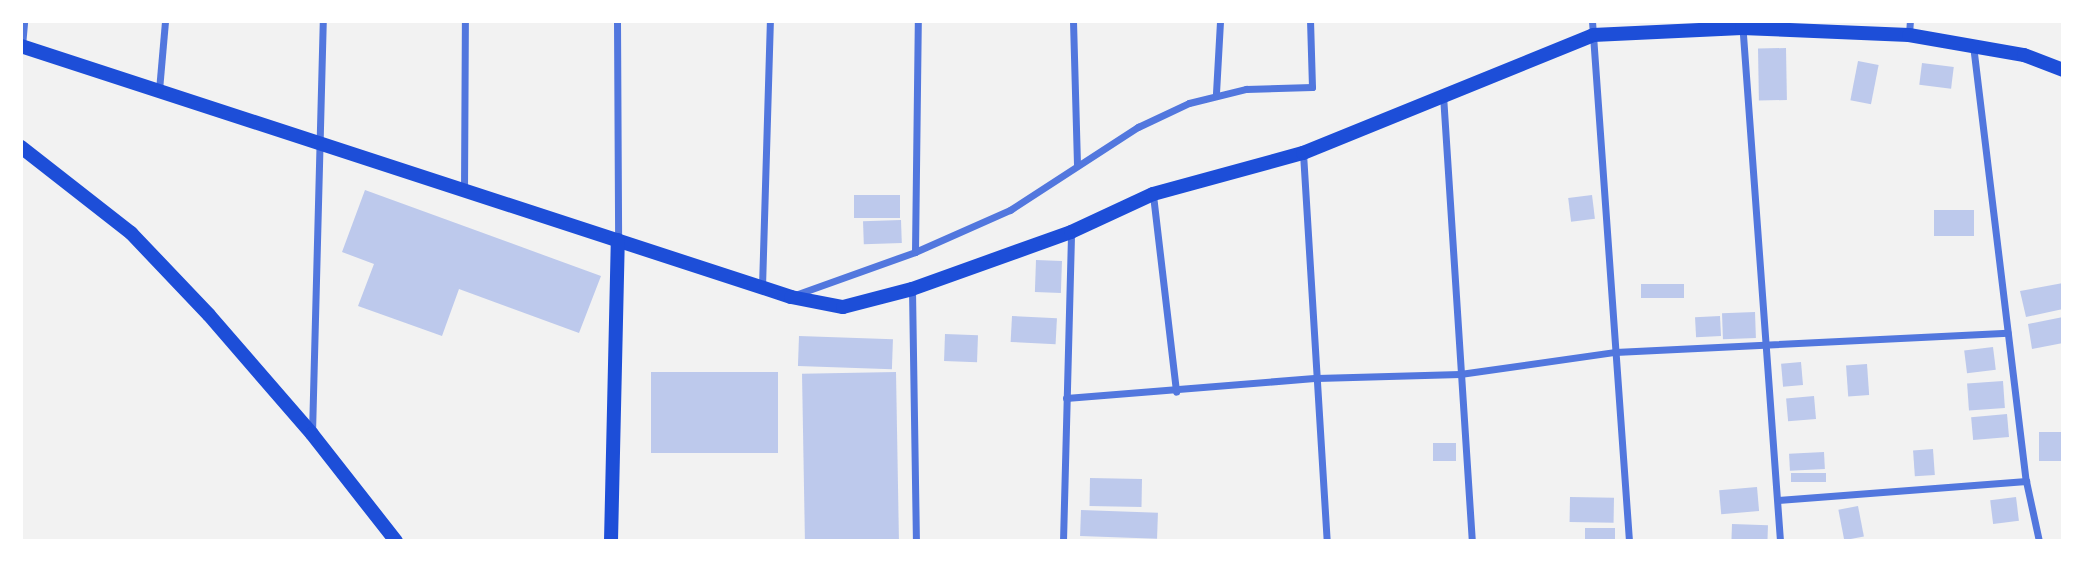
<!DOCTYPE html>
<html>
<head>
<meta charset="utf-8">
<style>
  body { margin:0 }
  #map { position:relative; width:2084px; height:562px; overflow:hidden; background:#f2f2f2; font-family:Signika,sans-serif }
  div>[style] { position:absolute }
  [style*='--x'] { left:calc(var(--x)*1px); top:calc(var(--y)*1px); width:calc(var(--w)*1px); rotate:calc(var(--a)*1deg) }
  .building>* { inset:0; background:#bdc9ec; transform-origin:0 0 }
  .minor>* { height:7px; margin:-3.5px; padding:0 3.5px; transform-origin:3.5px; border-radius:3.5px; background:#5277de }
  .secondary>* { height:14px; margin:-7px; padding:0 7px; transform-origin:7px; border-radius:7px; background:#1d4ed8 }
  span { translate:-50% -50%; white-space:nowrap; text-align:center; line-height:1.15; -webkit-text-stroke:5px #fff; paint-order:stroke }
  .frame { position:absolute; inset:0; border:23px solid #fff; pointer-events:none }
</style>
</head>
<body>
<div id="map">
  <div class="building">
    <div style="left:1786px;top:48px;width:52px;height:28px;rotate:89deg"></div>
    <div style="left:1858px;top:61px;width:21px;height:40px;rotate:11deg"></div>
    <div style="left:1922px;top:63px;width:32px;height:22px;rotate:7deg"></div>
    <div style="clip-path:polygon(365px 190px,601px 276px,579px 333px,459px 289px,442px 336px,358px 306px,374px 264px,342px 252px)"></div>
    <div style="left:854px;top:195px;width:46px;height:23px"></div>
    <div style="left:1592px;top:195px;width:24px;height:24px;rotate:83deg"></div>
    <div style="left:1934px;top:210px;width:40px;height:26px"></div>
    <div style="left:901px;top:220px;width:23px;height:38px;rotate:88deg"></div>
    <div style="left:1036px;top:260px;width:26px;height:32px;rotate:2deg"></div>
    <div style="clip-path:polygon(2063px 283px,2063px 309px,2026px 317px,2020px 291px)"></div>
    <div style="left:1684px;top:284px;width:14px;height:43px;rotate:90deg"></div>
    <div style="left:1755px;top:312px;width:26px;height:33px;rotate:88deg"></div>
    <div style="left:1012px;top:316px;width:45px;height:26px;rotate:3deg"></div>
    <div style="left:1720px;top:316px;width:20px;height:25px;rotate:87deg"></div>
    <div style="clip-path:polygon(2063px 317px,2063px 343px,2032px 349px,2028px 324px)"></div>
    <div style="left:945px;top:334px;width:33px;height:27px;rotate:2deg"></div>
    <div style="left:799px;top:336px;width:94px;height:30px;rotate:2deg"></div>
    <div style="left:1993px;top:347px;width:23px;height:29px;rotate:83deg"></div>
    <div style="left:1801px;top:362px;width:23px;height:20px;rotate:85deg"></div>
    <div style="left:1867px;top:364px;width:31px;height:21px;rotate:86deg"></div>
    <div style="left:651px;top:372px;width:127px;height:81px"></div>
    <div style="left:896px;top:372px;width:169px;height:94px;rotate:89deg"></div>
    <div style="left:2003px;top:381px;width:27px;height:36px;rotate:86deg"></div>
    <div style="left:1814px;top:396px;width:23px;height:28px;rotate:85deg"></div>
    <div style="left:2007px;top:414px;width:23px;height:36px;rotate:85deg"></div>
    <div style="left:2063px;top:432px;width:29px;height:24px;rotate:90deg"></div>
    <div style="left:1433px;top:443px;width:23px;height:18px"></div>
    <div style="left:1933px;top:449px;width:26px;height:20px;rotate:86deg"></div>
    <div style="left:1824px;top:452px;width:17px;height:35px;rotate:87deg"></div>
    <div style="left:1826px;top:473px;width:9px;height:35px;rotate:90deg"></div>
    <div style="left:1090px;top:478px;width:52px;height:28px;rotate:1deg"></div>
    <div style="left:1757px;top:487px;width:24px;height:38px;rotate:85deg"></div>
    <div style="left:1570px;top:497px;width:44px;height:25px;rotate:1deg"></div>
    <div style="left:2016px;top:497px;width:24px;height:26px;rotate:83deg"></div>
    <div style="left:1858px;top:506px;width:31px;height:20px;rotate:79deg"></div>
    <div style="left:1081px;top:510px;width:77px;height:26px;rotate:2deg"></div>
    <div style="left:1732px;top:524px;width:36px;height:17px;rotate:2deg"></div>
    <div style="left:1615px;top:528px;width:13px;height:30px;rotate:90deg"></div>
  </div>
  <div class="minor">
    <div style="--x:617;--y:21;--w:219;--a:89.7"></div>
    <div style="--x:1073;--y:21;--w:143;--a:88.4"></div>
    <div style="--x:1592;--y:21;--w:521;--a:85.93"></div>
    <div style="--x:1742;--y:21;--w:521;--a:85.82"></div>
    <div style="--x:1909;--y:34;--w:13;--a:-86"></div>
    <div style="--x:1973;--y:45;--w:439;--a:83.1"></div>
    <div style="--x:2026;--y:481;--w:61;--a:77.8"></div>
    <div style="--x:22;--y:46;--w:25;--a:-85"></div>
    <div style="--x:159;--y:90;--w:69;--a:-85"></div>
    <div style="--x:1216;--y:93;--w:72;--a:-86.8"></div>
    <div style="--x:1443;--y:95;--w:447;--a:86.3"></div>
    <div style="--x:1303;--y:153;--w:389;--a:86.5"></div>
    <div style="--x:464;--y:192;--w:171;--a:-89.7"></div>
    <div style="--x:1153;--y:195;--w:198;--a:83.3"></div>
    <div style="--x:915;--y:252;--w:231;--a:-89.3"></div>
    <div style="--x:762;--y:287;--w:266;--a:-88.3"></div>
    <div style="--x:912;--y:290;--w:251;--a:89.1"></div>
    <div style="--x:795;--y:295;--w:127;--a:-19.7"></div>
    <div style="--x:915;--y:252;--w:104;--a:-23.9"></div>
    <div style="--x:1010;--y:210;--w:153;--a:-33"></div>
    <div style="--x:1138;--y:127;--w:56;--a:-25.2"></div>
    <div style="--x:1189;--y:103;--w:59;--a:-13.8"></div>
    <div style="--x:1246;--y:89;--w:66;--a:-1.7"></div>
    <div style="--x:1312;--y:87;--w:66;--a:-91.7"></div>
    <div style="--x:1066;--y:398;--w:252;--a:-4.6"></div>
    <div style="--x:1317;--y:378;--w:143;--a:-1.6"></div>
    <div style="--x:1460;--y:374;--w:157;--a:-8.1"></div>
    <div style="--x:1615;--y:352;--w:393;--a:-2.8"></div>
    <div style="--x:312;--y:433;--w:412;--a:-88.5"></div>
    <div style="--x:1778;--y:500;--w:249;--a:-4.4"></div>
    <div style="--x:1063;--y:541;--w:309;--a:-88.5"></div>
  </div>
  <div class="secondary">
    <div style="--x:21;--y:46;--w:810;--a:18.05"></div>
    <div style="--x:791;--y:297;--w:53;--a:10.9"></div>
    <div style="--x:843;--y:307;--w:71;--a:-14.6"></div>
    <div style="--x:912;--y:289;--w:169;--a:-19.7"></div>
    <div style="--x:1071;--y:232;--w:90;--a:-24.9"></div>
    <div style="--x:1153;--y:194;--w:156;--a:-15.3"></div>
    <div style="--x:1303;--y:153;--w:313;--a:-22.1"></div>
    <div style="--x:1593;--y:35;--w:149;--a:-2.7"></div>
    <div style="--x:1742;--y:28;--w:167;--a:2.4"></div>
    <div style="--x:1909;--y:35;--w:117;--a:9.9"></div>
    <div style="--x:2024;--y:55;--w:42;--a:21"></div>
    <div style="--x:21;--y:147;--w:140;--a:38"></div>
    <div style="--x:131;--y:233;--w:113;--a:46.4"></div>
    <div style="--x:209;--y:315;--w:157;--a:49.1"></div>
    <div style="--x:312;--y:434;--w:136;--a:51.9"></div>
    <div style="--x:611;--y:541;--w:301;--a:-88.7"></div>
  </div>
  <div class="frame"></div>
</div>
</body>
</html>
